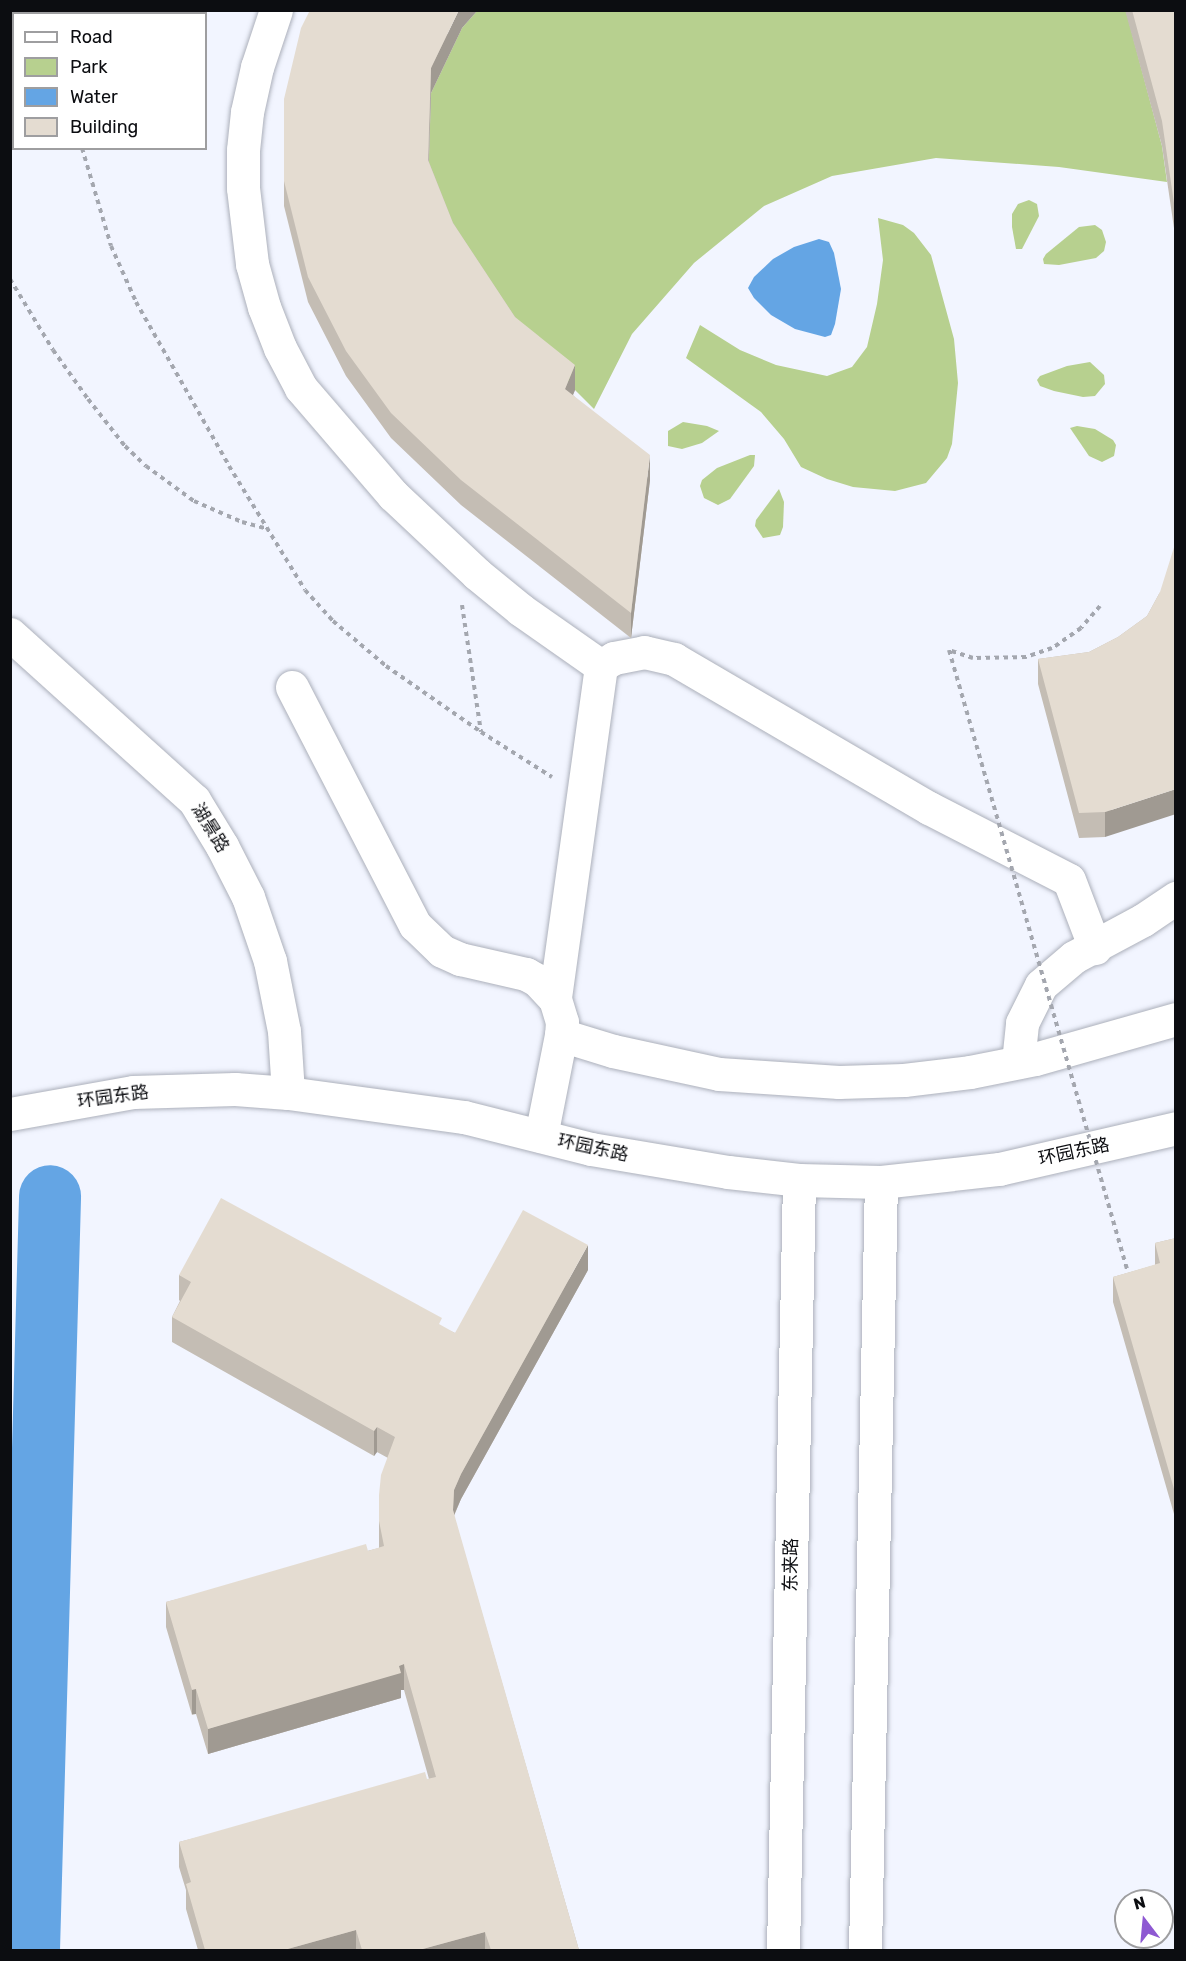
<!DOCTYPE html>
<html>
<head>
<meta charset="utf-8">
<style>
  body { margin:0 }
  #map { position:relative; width:1186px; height:1961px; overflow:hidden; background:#f2f5ff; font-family:Rubik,"Noto Sans SC",sans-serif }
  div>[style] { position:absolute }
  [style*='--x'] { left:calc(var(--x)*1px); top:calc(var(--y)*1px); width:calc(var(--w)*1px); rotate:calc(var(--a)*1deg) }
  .green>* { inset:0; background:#b7d08f }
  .water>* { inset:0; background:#64a5e4 }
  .river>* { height:62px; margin:-31px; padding:0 31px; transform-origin:31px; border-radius:31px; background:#64a5e4 }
  .path>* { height:4px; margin-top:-2px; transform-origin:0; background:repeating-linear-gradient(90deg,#a4a7af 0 4.5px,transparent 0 9px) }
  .roads { filter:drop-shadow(0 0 2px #acb0bb) drop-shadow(0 0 2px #acb0bb) }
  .minor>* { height:33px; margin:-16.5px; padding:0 16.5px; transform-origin:16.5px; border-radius:16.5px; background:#fff }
  .path-bridge>* { height:4px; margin-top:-2px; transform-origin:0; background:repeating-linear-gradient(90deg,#a4a7af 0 4.5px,transparent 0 9px) }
  .wall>* { inset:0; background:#c4bdb4 }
  .shaded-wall>* { inset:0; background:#a09a92; transform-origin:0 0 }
  .building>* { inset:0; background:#e4dcd1 }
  span { translate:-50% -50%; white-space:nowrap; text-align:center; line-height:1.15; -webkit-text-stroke:4.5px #fff; paint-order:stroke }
  .street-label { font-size:18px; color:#0c0d11 }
  .frame { position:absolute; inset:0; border:12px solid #0c0d11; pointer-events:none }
  .legend { position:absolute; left:12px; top:12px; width:195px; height:138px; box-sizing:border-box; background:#fff; border:2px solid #9e9ea0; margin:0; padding:8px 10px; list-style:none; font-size:18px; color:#0c0d11 }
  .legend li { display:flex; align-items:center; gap:12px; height:30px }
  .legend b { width:30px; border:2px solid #9e9ea0 }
  .north { position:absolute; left:1114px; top:1889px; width:60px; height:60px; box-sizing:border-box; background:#fff; border:2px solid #9e9ea0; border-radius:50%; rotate:344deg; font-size:16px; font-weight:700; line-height:24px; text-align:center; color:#0c0d11 }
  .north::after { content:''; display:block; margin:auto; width:21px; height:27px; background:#8e59d2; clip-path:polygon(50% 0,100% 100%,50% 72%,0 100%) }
</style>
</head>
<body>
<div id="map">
  <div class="green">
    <div style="clip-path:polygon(478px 10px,1126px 11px,1162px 146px,1167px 182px,1059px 167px,936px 158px,832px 176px,764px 206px,694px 263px,632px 334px,594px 409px,575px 390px,515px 342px,428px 185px,431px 93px,462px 28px)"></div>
    <div style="clip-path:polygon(1029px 200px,1037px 204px,1039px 216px,1022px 249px,1016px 249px,1012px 227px,1012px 214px,1018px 204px)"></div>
    <div style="clip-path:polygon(878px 218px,903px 225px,914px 233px,931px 255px,954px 339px,958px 383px,952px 444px,947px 458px,926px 483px,895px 491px,853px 487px,827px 479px,801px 467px,784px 439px,761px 412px,686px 358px,700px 325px,740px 350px,776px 365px,827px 376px,852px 367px,867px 347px,877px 304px,883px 260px)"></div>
    <div style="clip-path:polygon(1095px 225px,1102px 230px,1106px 242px,1104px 251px,1096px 258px,1059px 265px,1044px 264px,1043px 259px,1046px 254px,1079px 227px)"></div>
    <div style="clip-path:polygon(1090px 362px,1104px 375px,1105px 384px,1095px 396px,1083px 397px,1054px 391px,1040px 386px,1037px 380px,1040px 376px,1067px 366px)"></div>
    <div style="clip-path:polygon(683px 422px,707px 426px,719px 431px,702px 443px,682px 449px,668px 446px,668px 431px)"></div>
    <div style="clip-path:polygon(1077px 426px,1095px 429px,1113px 440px,1116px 445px,1114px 456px,1102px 462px,1089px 456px,1070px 428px)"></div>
    <div style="clip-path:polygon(750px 455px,755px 455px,754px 466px,730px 499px,718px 505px,704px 498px,700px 486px,702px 480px,717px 468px)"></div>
    <div style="clip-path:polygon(779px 489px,784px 502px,783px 527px,780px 535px,763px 538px,755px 526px,756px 520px)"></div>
  </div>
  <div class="water">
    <div style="clip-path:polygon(819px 239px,829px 242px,834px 253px,841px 289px,835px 324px,831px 335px,825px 337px,795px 329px,771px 315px,754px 298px,748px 288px,754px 277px,773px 259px,794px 247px)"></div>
  </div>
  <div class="river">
    <div style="--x:29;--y:1950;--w:754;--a:-88.4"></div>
  </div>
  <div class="path">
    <div style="--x:63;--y:10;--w:4;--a:76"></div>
    <div style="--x:72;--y:14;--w:4;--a:-90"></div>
    <div style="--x:82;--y:148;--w:102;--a:73.5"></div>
    <div style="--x:111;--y:246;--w:61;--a:65.9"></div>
    <div style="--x:136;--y:302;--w:189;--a:60.4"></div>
    <div style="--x:229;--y:466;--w:145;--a:58.5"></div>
    <div style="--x:305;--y:590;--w:42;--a:47.9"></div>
    <div style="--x:333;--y:621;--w:70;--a:40.3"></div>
    <div style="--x:386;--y:666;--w:116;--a:34.8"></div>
    <div style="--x:481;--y:732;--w:84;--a:32.4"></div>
    <div style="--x:10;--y:279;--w:83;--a:58.8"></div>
    <div style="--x:53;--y:350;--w:60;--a:54.5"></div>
    <div style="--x:88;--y:399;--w:60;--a:51.8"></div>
    <div style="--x:125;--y:446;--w:29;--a:44"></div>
    <div style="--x:146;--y:466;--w:59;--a:36.1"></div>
    <div style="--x:194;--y:501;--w:52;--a:23.6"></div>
    <div style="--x:242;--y:522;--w:27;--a:15"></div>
    <div style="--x:462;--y:605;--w:128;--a:81.5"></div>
  </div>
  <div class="roads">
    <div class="minor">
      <div style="--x:276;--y:10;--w:60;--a:108.4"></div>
      <div style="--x:257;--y:67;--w:46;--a:102.5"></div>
      <div style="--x:247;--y:112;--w:38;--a:96"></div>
      <div style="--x:243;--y:150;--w:38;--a:90"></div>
      <div style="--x:243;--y:188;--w:77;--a:83.2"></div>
      <div style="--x:252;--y:264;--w:45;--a:74.4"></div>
      <div style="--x:264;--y:307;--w:44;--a:68.7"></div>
      <div style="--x:280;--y:348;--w:45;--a:62.3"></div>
      <div style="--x:301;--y:388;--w:141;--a:49.3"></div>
      <div style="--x:393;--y:495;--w:115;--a:43.2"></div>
      <div style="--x:477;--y:574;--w:57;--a:39.3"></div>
      <div style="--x:521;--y:610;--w:98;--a:35"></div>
      <div style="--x:601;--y:666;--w:336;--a:97.9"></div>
      <div style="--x:10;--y:634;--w:248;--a:42.1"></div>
      <div style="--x:194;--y:800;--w:54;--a:58.7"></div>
      <div style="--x:222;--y:846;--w:57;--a:63"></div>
      <div style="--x:248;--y:897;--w:68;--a:71"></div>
      <div style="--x:270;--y:961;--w:71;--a:78.7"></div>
      <div style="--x:284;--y:1031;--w:62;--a:86.3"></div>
      <div style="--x:601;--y:666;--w:15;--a:-32"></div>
      <div style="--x:614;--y:658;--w:31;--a:-11"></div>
      <div style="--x:644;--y:652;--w:31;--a:13"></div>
      <div style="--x:674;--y:659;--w:295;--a:30.3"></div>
      <div style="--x:929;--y:808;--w:157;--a:27.2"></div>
      <div style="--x:1069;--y:880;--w:73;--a:69.1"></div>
      <div style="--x:292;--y:687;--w:268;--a:62.7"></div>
      <div style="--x:415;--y:925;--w:37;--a:44"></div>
      <div style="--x:442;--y:951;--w:20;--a:24"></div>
      <div style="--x:460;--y:959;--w:68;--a:12.8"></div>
      <div style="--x:526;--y:974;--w:13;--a:29"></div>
      <div style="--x:537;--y:980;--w:26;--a:47"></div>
      <div style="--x:555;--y:999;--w:24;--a:73"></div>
      <div style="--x:562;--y:1022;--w:13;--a:94"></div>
      <div style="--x:561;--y:1035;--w:103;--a:101.2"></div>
      <div style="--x:561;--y:1035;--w:54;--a:17.1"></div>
      <div style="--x:613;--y:1051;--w:108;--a:12.2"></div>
      <div style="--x:719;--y:1074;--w:120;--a:3.8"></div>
      <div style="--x:839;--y:1082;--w:65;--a:-1.8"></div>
      <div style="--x:904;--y:1080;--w:66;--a:-6.9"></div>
      <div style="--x:970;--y:1072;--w:66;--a:-11.3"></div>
      <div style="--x:1035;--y:1059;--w:147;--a:-15.8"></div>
      <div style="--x:1018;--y:1062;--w:39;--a:-84"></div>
      <div style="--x:1022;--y:1023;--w:42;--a:-63.4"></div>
      <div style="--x:1041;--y:985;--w:43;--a:-40.3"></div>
      <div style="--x:1074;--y:957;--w:78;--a:-28.2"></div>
      <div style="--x:1143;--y:920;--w:40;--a:-34"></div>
      <div style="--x:10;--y:1114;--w:125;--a:-10.1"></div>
      <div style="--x:133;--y:1092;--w:102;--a:-1.7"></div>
      <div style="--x:235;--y:1089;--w:53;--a:4.3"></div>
      <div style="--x:288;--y:1093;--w:178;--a:7.8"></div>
      <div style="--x:464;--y:1117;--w:131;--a:14.1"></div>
      <div style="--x:591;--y:1149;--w:139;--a:9.5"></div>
      <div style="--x:728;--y:1172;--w:71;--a:6.4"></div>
      <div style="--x:799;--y:1180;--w:82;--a:1.4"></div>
      <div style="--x:881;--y:1182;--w:119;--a:-6.3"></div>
      <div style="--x:999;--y:1169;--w:182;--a:-13"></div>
      <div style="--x:783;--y:1950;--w:770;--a:-88.81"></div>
      <div style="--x:865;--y:1950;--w:768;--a:-88.81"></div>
    </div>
  </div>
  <div class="path-bridge">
    <div style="--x:1100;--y:606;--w:29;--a:131"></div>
    <div style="--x:1081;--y:628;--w:35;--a:145"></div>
    <div style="--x:1052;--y:648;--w:28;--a:161"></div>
    <div style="--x:1026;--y:657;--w:53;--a:178.9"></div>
    <div style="--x:973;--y:658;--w:25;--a:-162"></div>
    <div style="--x:949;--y:650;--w:651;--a:73.96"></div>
  </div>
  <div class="wall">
    <div style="clip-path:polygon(1125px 10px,1176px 10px,1176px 242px,1162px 146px)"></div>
    <div style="clip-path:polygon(462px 28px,431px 93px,429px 162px,453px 223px,515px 317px,575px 390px,573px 395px,650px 480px,631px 638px,461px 505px,391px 438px,346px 376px,308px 302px,284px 206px,284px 99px)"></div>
    <div style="clip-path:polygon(1160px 592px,1105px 837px,1079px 838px,1038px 684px,1038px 659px,1089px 652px,1118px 637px,1147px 616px)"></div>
    <div style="clip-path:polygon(1176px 1238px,1176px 1521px,1113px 1302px,1113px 1277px,1155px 1265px,1155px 1243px)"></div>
    <div style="clip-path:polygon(588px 1270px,461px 1499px,454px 1516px,579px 1950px,198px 1950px,186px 1909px,186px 1890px,179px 1867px,179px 1842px,429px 1779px,404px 1690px,401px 1690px,401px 1698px,208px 1754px,196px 1714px,192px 1715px,166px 1627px,166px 1602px,379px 1548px,379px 1520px,388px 1458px,377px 1452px,374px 1456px,172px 1342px,172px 1317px,180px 1301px,179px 1300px,179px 1275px,442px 1327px,455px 1333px)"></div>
  </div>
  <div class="shaded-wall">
    <div style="clip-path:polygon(459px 10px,478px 10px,462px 28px,431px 93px,428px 185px,431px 68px)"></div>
    <div style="clip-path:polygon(575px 365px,575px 390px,565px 414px,565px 389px)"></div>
    <div style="clip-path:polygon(650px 455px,650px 480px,631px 638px,631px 613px)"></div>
    <div style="clip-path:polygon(1176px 789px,1176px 814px,1105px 837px,1105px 812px)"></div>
    <div style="clip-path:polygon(588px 1245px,588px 1270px,461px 1499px,454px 1515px,453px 1510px,454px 1490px,461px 1474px)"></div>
    <div style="clip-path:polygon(377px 1427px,377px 1452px,374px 1456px,374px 1431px)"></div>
    <div style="clip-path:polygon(404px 1664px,404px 1690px,401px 1690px,401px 1698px,208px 1754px,208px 1729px)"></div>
    <div style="left:196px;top:1689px;width:25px;height:4px;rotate:90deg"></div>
    <div style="clip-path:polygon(356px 1930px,356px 1950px,284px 1950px)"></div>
    <div style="clip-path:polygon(485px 1932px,485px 1950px,419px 1950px)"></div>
  </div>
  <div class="building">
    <div style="clip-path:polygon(310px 10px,459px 10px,431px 68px,428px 160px,453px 223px,515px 317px,575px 365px,565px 389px,650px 455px,631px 613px,461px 480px,391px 413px,346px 351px,308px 277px,284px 181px,284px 99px,301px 28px)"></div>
    <div style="clip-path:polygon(1132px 10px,1176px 10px,1176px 217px,1162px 121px)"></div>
    <div style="clip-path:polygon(1176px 541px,1176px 789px,1105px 812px,1079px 813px,1038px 659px,1089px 652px,1118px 637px,1147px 616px,1160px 592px)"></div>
    <div style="clip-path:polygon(221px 1198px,442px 1318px,439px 1324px,455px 1333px,523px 1210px,588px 1245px,461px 1474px,454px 1490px,453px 1510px,579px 1950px,491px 1950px,485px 1932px,419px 1950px,362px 1950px,356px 1930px,284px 1950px,205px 1950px,186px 1884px,191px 1882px,179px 1842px,425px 1772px,427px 1779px,436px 1777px,404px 1664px,399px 1666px,401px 1673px,208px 1729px,196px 1689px,192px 1690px,166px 1602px,366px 1544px,368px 1551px,384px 1546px,379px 1521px,379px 1495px,381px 1475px,395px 1437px,377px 1427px,374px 1431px,172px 1317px,191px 1282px,179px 1275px)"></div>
    <div style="clip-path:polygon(1176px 1238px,1176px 1496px,1113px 1277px,1160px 1263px,1155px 1243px)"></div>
  </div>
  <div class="street-label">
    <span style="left:210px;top:828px;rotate:58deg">湖景路</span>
    <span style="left:113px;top:1097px;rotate:-8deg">环园东路</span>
    <span style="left:593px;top:1148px;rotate:12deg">环园东路</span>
    <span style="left:1074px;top:1152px;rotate:-12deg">环园东路</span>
    <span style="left:791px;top:1565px;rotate:-89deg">东来路</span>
  </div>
  <div class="frame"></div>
  <ul class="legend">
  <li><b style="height:8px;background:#fff"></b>Road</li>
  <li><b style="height:16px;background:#b7d08f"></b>Park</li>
  <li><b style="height:16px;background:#64a5e4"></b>Water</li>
  <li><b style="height:16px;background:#e4dcd1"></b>Building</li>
  </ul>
  <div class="north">N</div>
</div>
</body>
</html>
